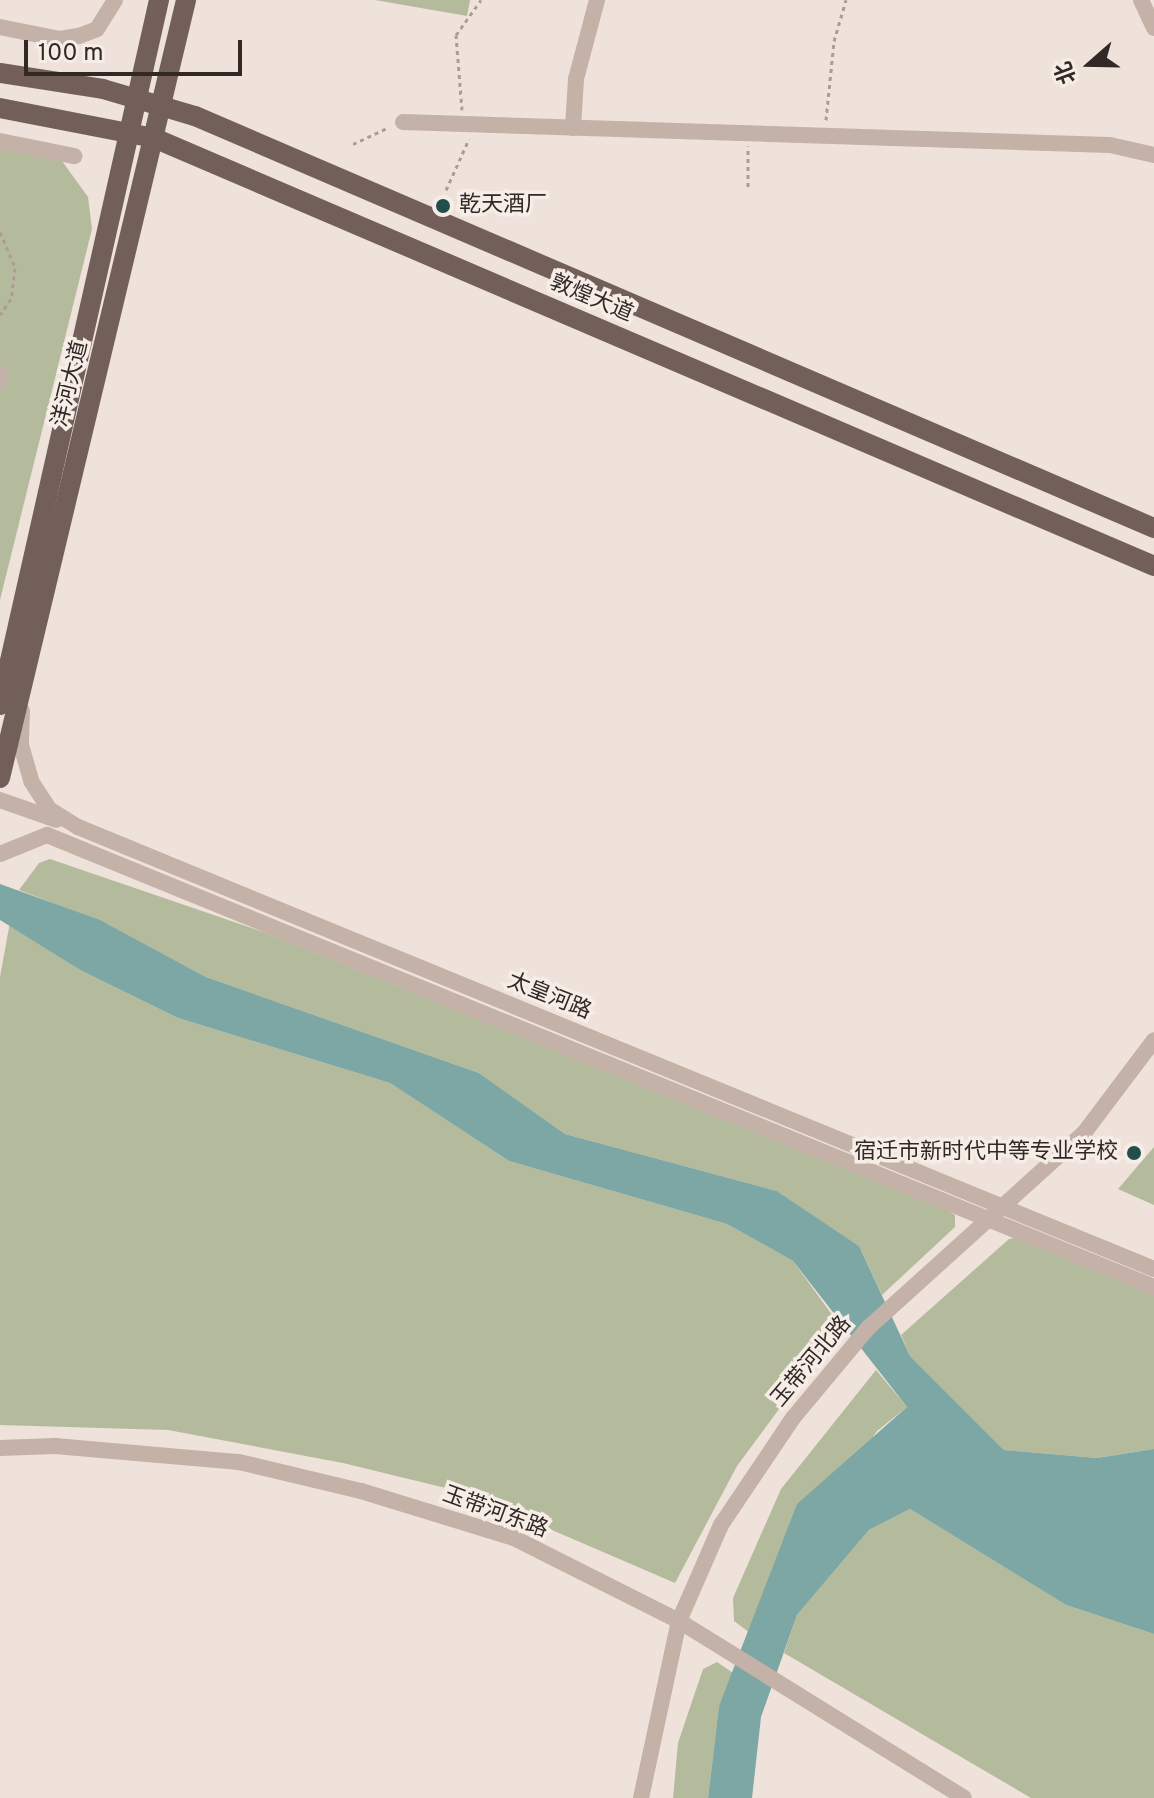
<!DOCTYPE html>
<html>
<head>
<meta charset="utf-8">
<style>
  body { margin:0 }
  #map { position:relative; width:1154px; height:1798px; overflow:hidden; background:#eee2da; font-family:Overpass,"Noto Sans SC",sans-serif }
  div>[style] { position:absolute }
  [style*='--x'] { left:calc(var(--x)*1px); top:calc(var(--y)*1px); width:calc(var(--w)*1px); rotate:calc(var(--a)*1deg) }
  .green>* { inset:0; background:#b4bb9c }
  .water>* { inset:0; background:#7ca7a4 }
  .path>* { height:3px; margin-top:-1.5px; transform-origin:0; background:repeating-linear-gradient(90deg,#b09b92 0 4px,transparent 0 8px) }
  .minor>* { height:16px; margin:-8px; padding:0 8px; transform-origin:8px; border-radius:8px; background:#c4b1a8 }
  .major>* { height:20px; margin:-10px; padding:0 10px; transform-origin:10px; border-radius:10px; background:#725f5a }
  .dots>* { width:22px; height:22px; translate:-50% -50%; box-sizing:border-box; border:4px solid #f6ede6; border-radius:50% }
  span { translate:-50% -50%; white-space:nowrap; text-align:center; line-height:1.15; -webkit-text-stroke:7px #f6ede6; paint-order:stroke }
  .poi-label { font-size:22px; color:#322927 }
  .left { translate:0 -50%; text-align:left }
  .right { translate:-100% -50%; text-align:right }
  .street-label { font-size:22px; color:#322927 }
  .north { position:absolute; left:1050px; top:24px; width:80px; height:80px; -webkit-text-stroke:6px #f6ede6; paint-order:stroke; rotate:250deg; font-size:22px; font-weight:700; line-height:32px; text-align:center; color:#322927 }
  .north::after { content:''; display:block; margin:auto; width:28px; height:36px; background:#322927; clip-path:polygon(50% 0,100% 100%,50% 72%,0 100%) }
  .scale { position:absolute; left:24px; top:40px; width:218px; height:36px; box-sizing:border-box; border:4px solid #322927; border-top:0; padding-left:10px; font-size:24px; line-height:28px; white-space:nowrap; color:#322927; -webkit-text-stroke:6px #f6ede6; paint-order:stroke }
</style>
</head>
<body>
<div id="map">
  <div class="green">
    <div style="clip-path:polygon(375px 0,470px 0,467px 16px)"></div>
    <div style="clip-path:polygon(0 149px,62px 161px,88px 197px,92px 229px,0 600px)"></div>
    <div style="clip-path:polygon(50px 859px,266px 933px,943px 1208px,955px 1215px,955px 1227px,882px 1295px,859px 1246px,777px 1191px,565px 1134px,479px 1073px,206px 977px,107px 924px,19px 890px,39px 863px)"></div>
    <div style="clip-path:polygon(10px 922px,82px 971px,178px 1018px,390px 1083px,509px 1161px,727px 1224px,793px 1261px,846px 1334px,799px 1382px,737px 1466px,675px 1583px,466px 1493px,343px 1463px,168px 1430px,0 1425px,0 977px)"></div>
    <div style="clip-path:polygon(1154px 1147px,1154px 1205px,1118px 1189px)"></div>
    <div style="clip-path:polygon(1022px 1237px,1154px 1293px,1154px 1449px,1097px 1458px,1004px 1450px,910px 1356px,901px 1335px,1009px 1239px)"></div>
    <div style="clip-path:polygon(876px 1370px,907px 1407px,877px 1431px,771px 1584px,750px 1633px,734px 1621px,733px 1598px,781px 1489px)"></div>
    <div style="clip-path:polygon(910px 1509px,1066px 1605px,1154px 1634px,1154px 1798px,1031px 1798px,784px 1653px,797px 1615px,869px 1530px)"></div>
    <div style="clip-path:polygon(717px 1662px,733px 1673px,719px 1706px,708px 1798px,673px 1798px,678px 1743px,703px 1669px)"></div>
  </div>
  <div class="water">
    <div style="clip-path:polygon(0 884px,100px 920px,206px 977px,479px 1073px,565px 1134px,777px 1191px,859px 1246px,910px 1356px,1004px 1450px,1097px 1458px,1154px 1449px,1154px 1634px,1066px 1605px,910px 1509px,869px 1530px,797px 1615px,761px 1717px,752px 1798px,708px 1798px,719px 1706px,797px 1504px,907px 1407px,793px 1261px,727px 1224px,509px 1161px,390px 1083px,178px 1018px,82px 971px,0 920px)"></div>
  </div>
  <div class="path">
    <div style="--x:462;--y:110;--w:75;--a:-94.6"></div>
    <div style="--x:456;--y:35;--w:43;--a:-54.5"></div>
    <div style="--x:826;--y:120;--w:79;--a:-84.2"></div>
    <div style="--x:834;--y:41;--w:43;--a:-73.7"></div>
    <div style="--x:353;--y:144;--w:38;--a:-25"></div>
    <div style="--x:748;--y:187;--w:41;--a:-90"></div>
    <div style="--x:446;--y:190;--w:56;--a:-65.7"></div>
    <div style="--x:0;--y:232;--w:39;--a:67"></div>
    <div style="--x:15;--y:268;--w:31;--a:97"></div>
    <div style="--x:11;--y:299;--w:19;--a:125"></div>
  </div>
  <div class="minor">
    <div style="--x:1141;--y:0;--w:31;--a:65"></div>
    <div style="--x:0;--y:27;--w:60;--a:11.5"></div>
    <div style="--x:59;--y:39;--w:20;--a:-9"></div>
    <div style="--x:79;--y:36;--w:19;--a:-21"></div>
    <div style="--x:97;--y:29;--w:34;--a:-58"></div>
    <div style="--x:403;--y:122;--w:707;--a:1.86"></div>
    <div style="--x:1110;--y:145;--w:45;--a:12.8"></div>
    <div style="--x:573;--y:128;--w:49;--a:-86.5"></div>
    <div style="--x:576;--y:79;--w:82;--a:-75.1"></div>
    <div style="--x:0;--y:141;--w:76;--a:11.5"></div>
    <div style="--x:0;--y:373;--w:9;--a:90"></div>
    <div style="--x:22;--y:711;--w:34;--a:92"></div>
    <div style="--x:21;--y:745;--w:37;--a:74"></div>
    <div style="--x:31;--y:781;--w:33;--a:57"></div>
    <div style="--x:49;--y:809;--w:34;--a:32"></div>
    <div style="--x:78;--y:827;--w:1163;--a:22.33"></div>
    <div style="--x:0;--y:800;--w:60;--a:19.3"></div>
    <div style="--x:0;--y:854;--w:51;--a:-22"></div>
    <div style="--x:47;--y:835;--w:1196;--a:22.21"></div>
    <div style="--x:0;--y:1448;--w:55;--a:-2.1"></div>
    <div style="--x:55;--y:1446;--w:185;--a:5"></div>
    <div style="--x:239;--y:1462;--w:125;--a:13.4"></div>
    <div style="--x:361;--y:1491;--w:160;--a:17.1"></div>
    <div style="--x:514;--y:1538;--w:185;--a:26.7"></div>
    <div style="--x:679;--y:1621;--w:335;--a:31.8"></div>
    <div style="--x:641;--y:1798;--w:181;--a:-77.9"></div>
    <div style="--x:679;--y:1621;--w:105;--a:-66.4"></div>
    <div style="--x:721;--y:1525;--w:129;--a:-56.1"></div>
    <div style="--x:793;--y:1418;--w:117;--a:-50.2"></div>
    <div style="--x:868;--y:1328;--w:291;--a:-42.1"></div>
    <div style="--x:1084;--y:1133;--w:116;--a:-53"></div>
  </div>
  <div class="major">
    <div style="--x:0;--y:73;--w:104;--a:8.8"></div>
    <div style="--x:103;--y:89;--w:96;--a:16.4"></div>
    <div style="--x:195;--y:116;--w:1044;--a:23.25"></div>
    <div style="--x:0;--y:108;--w:157;--a:11"></div>
    <div style="--x:154;--y:138;--w:1088;--a:23.17"></div>
    <div style="--x:0;--y:705;--w:723;--a:-77.29"></div>
    <div style="--x:0;--y:778;--w:800;--a:-76.55"></div>
  </div>
  <div class="dots">
    <div style="left:443px;top:206px;background:#224e4c"></div>
    <div style="left:1134px;top:1153px;background:#224e4c"></div>
  </div>
  <div class="poi-label">
    <span class="left" style="left:459px;top:206px">乾天酒厂</span>
    <span class="right" style="left:1118px;top:1153px">宿迁市新时代中等专业学校</span>
  </div>
  <div class="street-label">
    <span style="left:591px;top:299px;rotate:23deg">敦煌大道</span>
    <span style="left:71px;top:384px;rotate:-76deg">洋河大道</span>
    <span style="left:549px;top:997px;rotate:22deg">太皇河路</span>
    <span style="left:812px;top:1362px;rotate:-50deg">玉带河北路</span>
    <span style="left:495px;top:1513px;rotate:20deg">玉带河东路</span>
  </div>
  <div class="north">北</div>
  <div class="scale">100 m</div>
</div>
</body>
</html>
